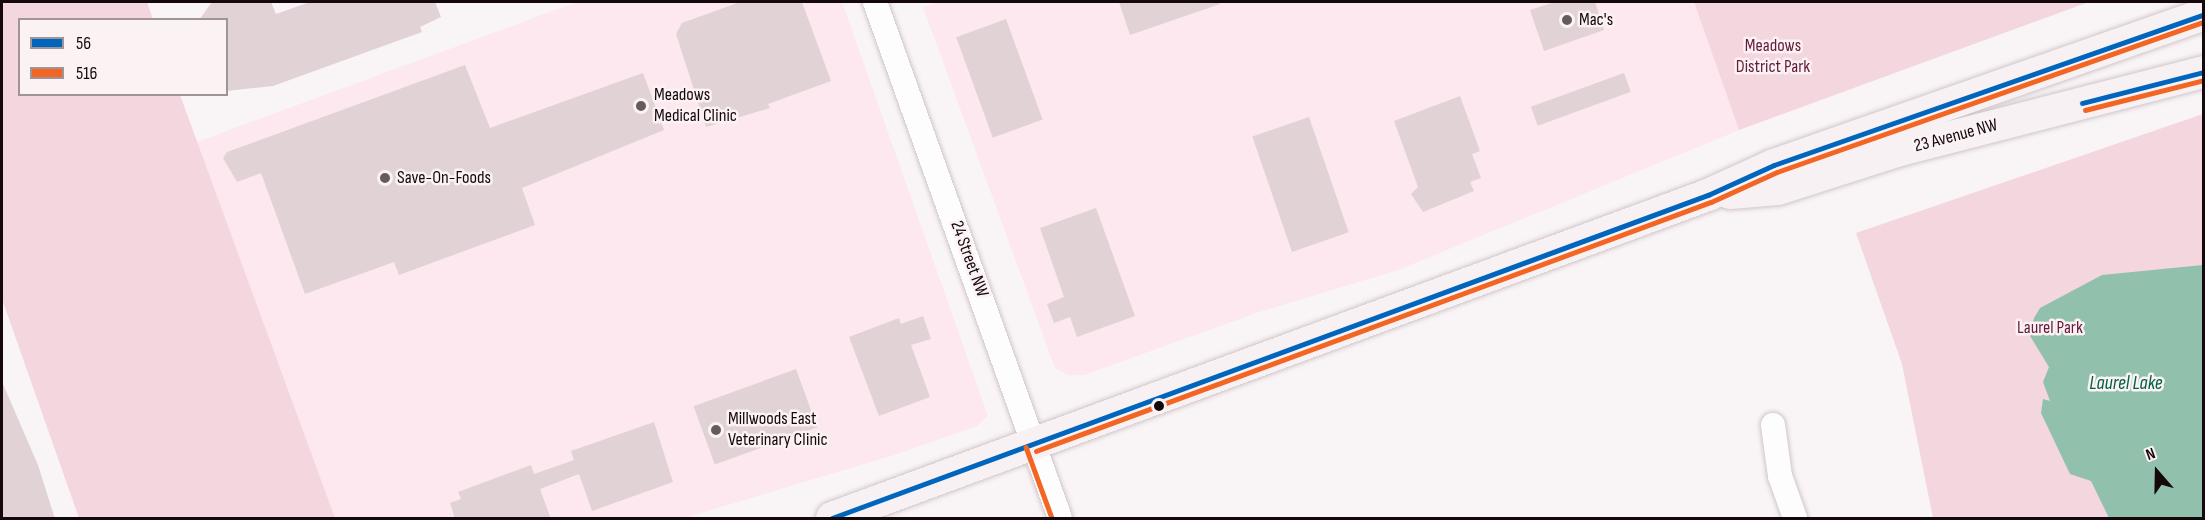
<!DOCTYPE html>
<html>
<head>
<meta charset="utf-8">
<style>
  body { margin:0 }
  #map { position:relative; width:2205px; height:520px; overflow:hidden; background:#f9f4f5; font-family:"Sofia Sans Condensed",sans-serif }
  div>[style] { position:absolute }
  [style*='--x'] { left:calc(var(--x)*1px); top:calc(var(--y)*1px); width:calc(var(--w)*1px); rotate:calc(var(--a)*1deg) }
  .built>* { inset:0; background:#fce8ee }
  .green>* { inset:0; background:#f4d6df }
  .water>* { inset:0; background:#91c0ad }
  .building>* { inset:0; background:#e1d2d6; transform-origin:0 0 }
  .roads { filter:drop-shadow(0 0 2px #d0c6c9) drop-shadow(0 0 2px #d0c6c9) }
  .minor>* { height:24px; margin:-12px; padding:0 12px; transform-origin:12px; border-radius:12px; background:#fefdfe }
  .major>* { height:32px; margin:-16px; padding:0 16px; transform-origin:16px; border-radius:16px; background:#f8f1f3 }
  .bus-1>* { height:4.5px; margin:-2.25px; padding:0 2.25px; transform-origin:2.25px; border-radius:2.25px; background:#0065bd }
  .bus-2>* { height:4.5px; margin:-2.25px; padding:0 2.25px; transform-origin:2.25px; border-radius:2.25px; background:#f26522 }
  .dots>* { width:16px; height:16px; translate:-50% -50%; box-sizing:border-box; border:3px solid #fbf2f4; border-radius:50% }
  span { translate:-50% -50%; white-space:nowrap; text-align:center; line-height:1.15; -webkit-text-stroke:5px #fbf2f4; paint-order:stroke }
  .poi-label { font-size:18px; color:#15080c }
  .left { translate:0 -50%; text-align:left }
  .park-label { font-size:18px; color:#651b3a }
  .street-label { font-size:18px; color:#15080c }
  .water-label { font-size:20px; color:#026046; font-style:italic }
  .frame { position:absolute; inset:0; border:3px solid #15080c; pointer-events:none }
  .legend { position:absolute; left:18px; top:18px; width:210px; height:78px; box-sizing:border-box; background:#fbf2f4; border:2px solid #9f9497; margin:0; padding:8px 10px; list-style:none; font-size:18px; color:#15080c }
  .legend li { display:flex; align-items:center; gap:12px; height:30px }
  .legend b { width:30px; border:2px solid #9f9497 }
  .north { position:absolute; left:2127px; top:442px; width:60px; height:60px; -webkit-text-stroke:4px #fbf2f4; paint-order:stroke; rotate:340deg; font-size:16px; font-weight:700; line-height:24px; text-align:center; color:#15080c }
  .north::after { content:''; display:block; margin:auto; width:21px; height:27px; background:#15080c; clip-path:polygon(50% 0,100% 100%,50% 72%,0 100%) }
</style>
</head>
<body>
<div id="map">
  <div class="built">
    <div style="clip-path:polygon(577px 2px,842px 2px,988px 416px,977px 426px,894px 455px,684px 518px,335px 518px,197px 142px)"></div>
    <div style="clip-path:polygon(940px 2px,1694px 2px,1739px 130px,1398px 270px,1259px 312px,1084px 375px,1068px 375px,1055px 368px,923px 7px)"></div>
  </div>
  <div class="green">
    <div style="clip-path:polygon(2px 2px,147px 2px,153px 19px,20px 20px,20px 94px,180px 95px,335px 518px,79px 518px,2px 299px)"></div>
    <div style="clip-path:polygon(1694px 2px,2089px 2px,1739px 130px)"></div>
    <div style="clip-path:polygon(2203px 114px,2203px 518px,1933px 518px,1902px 364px,1856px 233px)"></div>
  </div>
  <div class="water">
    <div style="clip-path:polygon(2203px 265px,2203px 518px,2109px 518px,2091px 481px,2070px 474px,2041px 413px,2043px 399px,2050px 401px,2043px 382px,2049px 367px,2030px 336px,2034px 318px,2040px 308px,2102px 275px)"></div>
  </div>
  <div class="building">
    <div style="clip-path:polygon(212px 2px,271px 2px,276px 14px,310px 2px,435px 2px,441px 17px,420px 27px,422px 32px,273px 86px,226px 91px,226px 20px,199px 20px)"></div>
    <div style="clip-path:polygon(740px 2px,802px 2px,831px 81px,768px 104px,770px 108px,706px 127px,676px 34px,682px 23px)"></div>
    <div style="clip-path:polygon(1119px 2px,1219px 2px,1220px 4px,1130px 35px)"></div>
    <div style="clip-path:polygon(1555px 2px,1595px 2px,1604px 30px,1544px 51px,1530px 10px)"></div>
    <div style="left:1006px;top:19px;width:107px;height:53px;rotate:70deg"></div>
    <div style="clip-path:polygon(465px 65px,490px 128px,643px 73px,664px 130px,522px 188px,535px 225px,399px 275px,394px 262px,305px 294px,261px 173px,237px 182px,223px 158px,227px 152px)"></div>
    <div style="left:1624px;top:73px;width:20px;height:99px;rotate:70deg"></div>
    <div style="clip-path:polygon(1460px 96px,1480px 151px,1472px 154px,1481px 178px,1470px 182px,1474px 191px,1423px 212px,1411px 194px,1418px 187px,1394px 121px)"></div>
    <div style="left:1309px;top:117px;width:122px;height:60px;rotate:71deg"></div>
    <div style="clip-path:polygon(1096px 208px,1135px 316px,1077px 337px,1070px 317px,1054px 323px,1047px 304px,1064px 297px,1040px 228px)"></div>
    <div style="clip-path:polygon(923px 316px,931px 339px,911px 345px,930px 397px,879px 416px,849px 337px,899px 318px,901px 324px)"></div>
    <div style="left:796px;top:369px;width:62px;height:109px;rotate:70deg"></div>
    <div style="clip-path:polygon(3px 384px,38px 465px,55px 519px,2px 519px)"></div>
    <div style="clip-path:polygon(654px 422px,673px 482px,592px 511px,579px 474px,540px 489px,551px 519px,455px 519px,450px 503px,461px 499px,458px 492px,531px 465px,534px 474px,574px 460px,571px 451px)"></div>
  </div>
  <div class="roads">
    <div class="minor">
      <div style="--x:875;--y:2;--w:548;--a:70.28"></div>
      <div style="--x:1773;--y:425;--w:51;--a:82.2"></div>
      <div style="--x:1780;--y:476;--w:45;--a:70.3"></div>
    </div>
    <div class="major">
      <div style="--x:1730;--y:193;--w:48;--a:-4.8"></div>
      <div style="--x:1778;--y:189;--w:128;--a:-17.7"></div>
      <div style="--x:1900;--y:150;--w:314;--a:-14.4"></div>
      <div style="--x:832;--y:518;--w:934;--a:-20.24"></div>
      <div style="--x:1708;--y:195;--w:72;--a:-24.4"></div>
      <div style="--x:1774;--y:165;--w:456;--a:-19.3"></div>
    </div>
  </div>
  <div class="bus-1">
    <div style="--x:2082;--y:103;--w:126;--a:-14.3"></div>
    <div style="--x:832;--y:518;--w:934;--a:-20.24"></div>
    <div style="--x:1708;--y:195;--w:72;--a:-24.4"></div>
    <div style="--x:1774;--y:165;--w:456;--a:-19.3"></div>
  </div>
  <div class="bus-2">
    <div style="--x:2085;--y:110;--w:123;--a:-14.1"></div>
    <div style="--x:1026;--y:447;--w:76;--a:69.9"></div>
    <div style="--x:1036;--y:451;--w:719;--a:-20.25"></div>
    <div style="--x:1711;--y:202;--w:72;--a:-24.4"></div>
    <div style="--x:1777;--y:172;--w:453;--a:-19.4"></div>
  </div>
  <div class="dots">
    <div style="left:1567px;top:20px;background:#655b5e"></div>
    <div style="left:641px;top:106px;background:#655b5e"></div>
    <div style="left:385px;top:178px;background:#655b5e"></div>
    <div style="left:1159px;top:406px;background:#15080c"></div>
    <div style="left:716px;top:430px;background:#655b5e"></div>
  </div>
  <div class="poi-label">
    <span class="left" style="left:1579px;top:20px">Mac's</span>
    <span class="left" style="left:654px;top:106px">Meadows<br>Medical Clinic</span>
    <span class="left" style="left:397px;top:178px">Save-On-Foods</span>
    <span class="left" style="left:728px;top:430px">Millwoods East<br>Veterinary Clinic</span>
  </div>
  <div class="park-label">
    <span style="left:1773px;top:57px">Meadows<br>District Park</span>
    <span style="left:2050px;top:328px">Laurel Park</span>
  </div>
  <div class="street-label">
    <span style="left:1956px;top:136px;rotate:-15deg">23 Avenue NW</span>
    <span style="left:969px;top:259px;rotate:70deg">24 Street NW</span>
  </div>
  <div class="water-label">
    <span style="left:2126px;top:383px">Laurel Lake</span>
  </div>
  <div class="frame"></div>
  <ul class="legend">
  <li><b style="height:8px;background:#0065bd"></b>56</li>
  <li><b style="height:8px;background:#f26522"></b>516</li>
  </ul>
  <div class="north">N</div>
</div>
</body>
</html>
